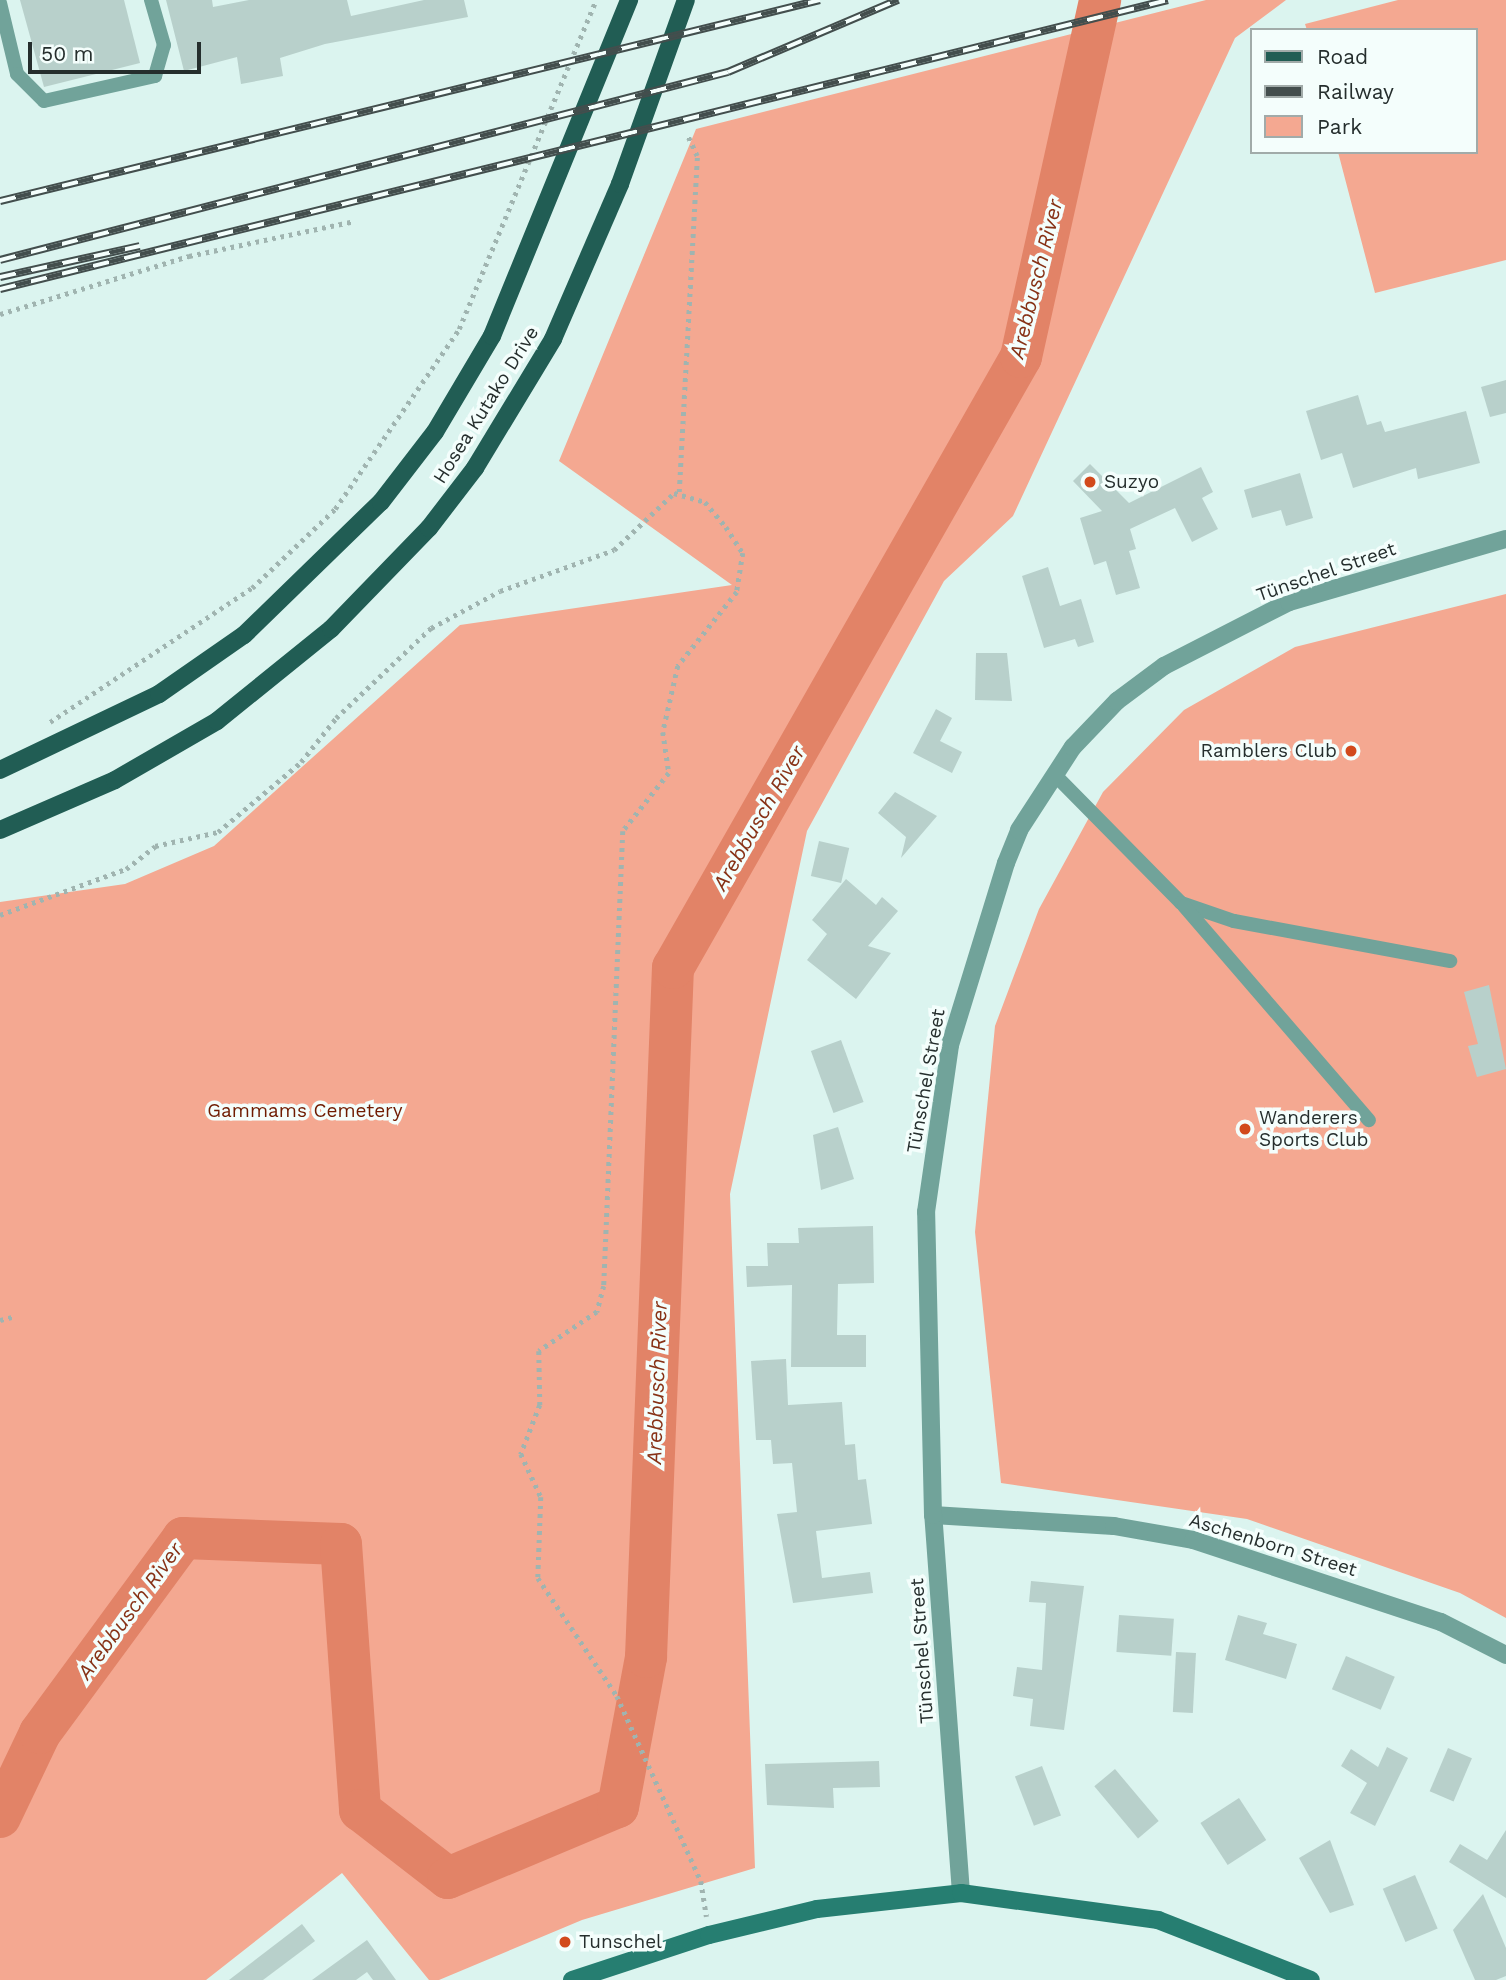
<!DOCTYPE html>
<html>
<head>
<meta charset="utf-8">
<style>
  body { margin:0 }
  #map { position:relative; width:1506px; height:1980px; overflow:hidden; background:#dbf4ef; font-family:"Work Sans",sans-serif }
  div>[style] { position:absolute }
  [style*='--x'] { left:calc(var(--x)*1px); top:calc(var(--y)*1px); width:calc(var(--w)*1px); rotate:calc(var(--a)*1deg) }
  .green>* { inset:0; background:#f4a891 }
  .river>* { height:42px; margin:-21px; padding:0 21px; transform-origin:21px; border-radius:21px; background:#e28367 }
  .building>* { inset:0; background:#b8d0cb; transform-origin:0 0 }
  .path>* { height:4.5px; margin-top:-2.25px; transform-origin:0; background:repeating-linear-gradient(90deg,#a0b4b0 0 3.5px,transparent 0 8.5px) }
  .lane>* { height:14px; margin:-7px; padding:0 7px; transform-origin:7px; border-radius:7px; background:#71a39a }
  .street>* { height:18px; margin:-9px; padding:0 9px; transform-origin:9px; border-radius:9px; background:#71a39a }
  .secondary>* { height:18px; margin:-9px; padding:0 9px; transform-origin:9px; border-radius:9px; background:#267e71 }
  .primary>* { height:18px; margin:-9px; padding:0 9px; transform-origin:9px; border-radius:9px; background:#215d54 }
  .rail>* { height:8px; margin-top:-4px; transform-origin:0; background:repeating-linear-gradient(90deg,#f4fefc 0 16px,#434e4d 0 32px); box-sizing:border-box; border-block:2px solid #434e4d }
  .dots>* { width:19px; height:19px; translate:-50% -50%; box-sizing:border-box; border:4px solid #f4fefc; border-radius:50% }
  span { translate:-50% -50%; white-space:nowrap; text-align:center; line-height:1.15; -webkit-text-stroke:7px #f4fefc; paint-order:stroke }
  .street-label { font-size:19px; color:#252e2d }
  .poi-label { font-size:19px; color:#252e2d }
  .left { translate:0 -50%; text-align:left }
  .right { translate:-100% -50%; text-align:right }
  .park-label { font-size:19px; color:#6f1b00 }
  .water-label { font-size:21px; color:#873216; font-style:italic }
  .legend { position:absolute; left:1250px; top:28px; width:228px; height:126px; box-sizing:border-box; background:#f4fefc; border:2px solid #a1aba9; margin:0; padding:9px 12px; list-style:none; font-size:21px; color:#252e2d }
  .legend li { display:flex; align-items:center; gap:14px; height:35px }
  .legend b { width:35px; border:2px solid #a1aba9 }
  .scale { position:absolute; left:28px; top:42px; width:173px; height:32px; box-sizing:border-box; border:4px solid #252e2d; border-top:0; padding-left:9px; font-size:21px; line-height:24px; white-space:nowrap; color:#252e2d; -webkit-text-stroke:5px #f4fefc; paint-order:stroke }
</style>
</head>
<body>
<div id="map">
  <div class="green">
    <div style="clip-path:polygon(1206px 0,1286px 0,1235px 38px,1013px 516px,944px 581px,807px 831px,730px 1194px,755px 1868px,582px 1920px,439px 1980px,429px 1980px,342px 1873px,206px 1980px,0 1980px,0 902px,125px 884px,214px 846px,460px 625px,732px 585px,559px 461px,696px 129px)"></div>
    <div style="clip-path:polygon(1398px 0,1506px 0,1506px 260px,1375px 293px,1338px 152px,1476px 152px,1476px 30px,1307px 30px,1305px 24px)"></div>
    <div style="clip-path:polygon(1506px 594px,1506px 1618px,1460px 1593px,1247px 1519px,1001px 1483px,975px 1232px,995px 1026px,1039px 909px,1103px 792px,1184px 710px,1295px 647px)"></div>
  </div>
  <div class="river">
    <div style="--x:0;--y:1817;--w:93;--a:-64.5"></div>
    <div style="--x:40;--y:1733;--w:242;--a:-53.7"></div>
    <div style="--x:183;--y:1538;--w:158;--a:2.2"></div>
    <div style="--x:341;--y:1544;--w:267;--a:85.9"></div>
    <div style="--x:360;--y:1810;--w:111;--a:37.7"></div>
    <div style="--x:448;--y:1878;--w:184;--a:-22.7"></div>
    <div style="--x:618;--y:1807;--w:153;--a:-79.4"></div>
    <div style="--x:646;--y:1657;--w:690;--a:-87.76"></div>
    <div style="--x:673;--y:968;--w:703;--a:-60.34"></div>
    <div style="--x:1021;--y:357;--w:366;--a:-77.5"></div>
  </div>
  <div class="building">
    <div style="clip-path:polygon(20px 0,124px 0,140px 63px,44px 87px)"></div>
    <div style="clip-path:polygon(166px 0,212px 0,213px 7px,249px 0,347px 0,351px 16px,424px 0,464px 0,468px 17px,325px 44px,280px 58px,283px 76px,241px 84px,237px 57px,184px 71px)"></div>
    <div style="clip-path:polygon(1506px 380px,1506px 413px,1490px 417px,1481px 387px)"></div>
    <div style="clip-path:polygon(1358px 395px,1367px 425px,1381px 421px,1385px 432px,1466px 411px,1480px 463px,1418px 479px,1416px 468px,1353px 488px,1342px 453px,1321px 460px,1306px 411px)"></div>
    <div style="clip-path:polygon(1090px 464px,1129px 503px,1201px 467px,1213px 492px,1202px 498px,1218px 529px,1192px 542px,1175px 508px,1130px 529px,1136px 549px,1129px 551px,1140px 588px,1116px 595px,1106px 561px,1094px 565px,1080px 518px,1102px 511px,1073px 481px)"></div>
    <div style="clip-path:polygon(1300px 473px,1313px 518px,1286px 526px,1281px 510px,1252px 518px,1244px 490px)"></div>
    <div style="clip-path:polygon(1048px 567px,1060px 606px,1081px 599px,1094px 642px,1078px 647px,1075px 639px,1044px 648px,1022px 576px)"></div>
    <div style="clip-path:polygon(976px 653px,1007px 653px,1012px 701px,975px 700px)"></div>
    <div style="clip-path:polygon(936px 709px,952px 718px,940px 741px,962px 752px,952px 773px,913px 753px)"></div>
    <div style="clip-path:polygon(895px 792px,937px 816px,901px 858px,906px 837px,878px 813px)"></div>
    <div style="left:819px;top:841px;width:31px;height:36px;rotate:13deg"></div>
    <div style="clip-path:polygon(846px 879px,876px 905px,882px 897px,898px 911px,868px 946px,891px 953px,856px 999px,807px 960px,827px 934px,812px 920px)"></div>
    <div style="clip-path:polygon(1489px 985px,1506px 1069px,1477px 1077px,1468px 1046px,1478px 1044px,1464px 992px)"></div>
    <div style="left:841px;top:1040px;width:66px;height:32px;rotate:70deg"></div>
    <div style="clip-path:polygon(838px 1127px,854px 1179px,821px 1190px,813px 1135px)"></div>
    <div style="clip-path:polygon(873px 1226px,874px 1283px,838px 1284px,837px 1335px,866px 1335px,866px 1367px,791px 1367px,792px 1285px,747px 1287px,746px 1266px,768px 1266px,767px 1243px,799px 1243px,798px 1228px)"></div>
    <div style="clip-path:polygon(786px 1359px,788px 1405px,842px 1402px,845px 1445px,855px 1444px,858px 1480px,866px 1479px,872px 1524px,816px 1531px,822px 1578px,870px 1572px,873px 1593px,793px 1603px,777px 1514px,797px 1512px,792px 1463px,773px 1464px,771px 1440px,756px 1440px,751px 1361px)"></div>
    <div style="clip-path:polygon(1031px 1581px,1084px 1586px,1064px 1730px,1030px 1726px,1033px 1699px,1013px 1696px,1017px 1667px,1042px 1670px,1046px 1603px,1029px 1602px)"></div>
    <div style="left:1119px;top:1615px;width:55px;height:37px;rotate:4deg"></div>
    <div style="clip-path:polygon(1238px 1615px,1267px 1623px,1263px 1634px,1297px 1644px,1286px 1679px,1225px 1660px)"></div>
    <div style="left:1176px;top:1652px;width:20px;height:60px;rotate:3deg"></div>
    <div style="left:1346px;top:1656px;width:53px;height:36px;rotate:23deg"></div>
    <div style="clip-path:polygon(1387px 1747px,1408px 1758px,1375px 1826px,1350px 1813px,1367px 1783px,1341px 1766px,1351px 1749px,1378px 1767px)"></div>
    <div style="left:1448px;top:1748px;width:26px;height:47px;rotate:23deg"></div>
    <div style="clip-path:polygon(879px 1761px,880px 1787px,833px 1788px,834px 1808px,767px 1805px,765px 1764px)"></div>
    <div style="left:1042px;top:1766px;width:53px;height:29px;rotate:69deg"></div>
    <div style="left:1115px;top:1769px;width:68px;height:27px;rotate:50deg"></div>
    <div style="left:1239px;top:1798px;width:50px;height:46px;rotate:57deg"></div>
    <div style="clip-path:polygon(1506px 1830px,1506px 1898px,1449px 1862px,1460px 1844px,1487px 1860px)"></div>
    <div style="clip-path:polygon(1330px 1840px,1354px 1905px,1330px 1913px,1299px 1858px)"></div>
    <div style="left:1415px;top:1875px;width:58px;height:35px;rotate:67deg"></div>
    <div style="clip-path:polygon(1483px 1894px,1506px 1948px,1506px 1976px,1496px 1980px,1475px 1980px,1453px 1930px)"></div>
    <div style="clip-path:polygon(302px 1924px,315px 1941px,263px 1980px,229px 1980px)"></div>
    <div style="clip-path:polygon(367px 1940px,396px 1980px,373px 1980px,367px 1972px,356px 1980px,312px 1980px)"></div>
  </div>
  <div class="path">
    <div style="--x:0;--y:314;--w:198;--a:-17.1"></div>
    <div style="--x:189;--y:256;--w:166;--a:-11.9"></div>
    <div style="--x:679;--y:492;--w:336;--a:-86.9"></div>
    <div style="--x:697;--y:156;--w:21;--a:-115"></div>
    <div style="--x:50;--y:722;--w:242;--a:-33.6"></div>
    <div style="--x:252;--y:588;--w:115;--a:-43.6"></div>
    <div style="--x:335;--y:509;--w:219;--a:-55.4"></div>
    <div style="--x:459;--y:329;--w:356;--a:-67.4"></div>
    <div style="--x:0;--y:915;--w:134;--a:-20.1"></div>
    <div style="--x:126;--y:869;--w:37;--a:-38"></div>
    <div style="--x:155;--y:846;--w:65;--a:-12.5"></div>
    <div style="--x:218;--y:832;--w:109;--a:-40.1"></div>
    <div style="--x:301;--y:762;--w:56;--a:-51.5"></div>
    <div style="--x:336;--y:718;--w:131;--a:-43.5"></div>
    <div style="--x:431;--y:628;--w:78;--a:-28.2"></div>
    <div style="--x:500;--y:591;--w:121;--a:-19.8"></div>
    <div style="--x:614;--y:550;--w:83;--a:-43.5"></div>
    <div style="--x:674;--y:493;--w:32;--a:16"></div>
    <div style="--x:705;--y:502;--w:33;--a:50"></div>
    <div style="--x:726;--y:527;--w:31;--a:57"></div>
    <div style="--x:743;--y:553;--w:39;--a:99"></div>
    <div style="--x:737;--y:592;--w:95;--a:128.6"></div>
    <div style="--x:678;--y:666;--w:68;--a:102.8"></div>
    <div style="--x:663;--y:732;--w:41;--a:81.7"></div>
    <div style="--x:669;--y:773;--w:74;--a:128.4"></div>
    <div style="--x:623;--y:831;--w:455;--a:92.4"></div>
    <div style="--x:604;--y:1286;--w:27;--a:105"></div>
    <div style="--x:597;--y:1312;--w:70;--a:146.1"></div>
    <div style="--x:539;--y:1351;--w:54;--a:88.9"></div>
    <div style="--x:540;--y:1405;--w:53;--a:111.2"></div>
    <div style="--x:521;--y:1454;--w:47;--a:65.1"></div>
    <div style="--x:541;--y:1497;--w:81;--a:92.1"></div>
    <div style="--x:538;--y:1578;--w:142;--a:56.2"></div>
    <div style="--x:617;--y:1696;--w:203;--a:65.6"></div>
    <div style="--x:701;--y:1881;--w:36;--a:81"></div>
    <div style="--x:0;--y:1320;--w:16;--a:-14"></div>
  </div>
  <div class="lane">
    <div style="--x:0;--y:3;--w:73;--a:76.5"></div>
    <div style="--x:17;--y:74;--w:38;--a:45"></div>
    <div style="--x:44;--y:101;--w:114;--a:-12.7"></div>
    <div style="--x:155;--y:76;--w:32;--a:-74"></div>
    <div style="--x:164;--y:45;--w:47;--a:-106.1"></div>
    <div style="--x:1054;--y:774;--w:181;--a:45.4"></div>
    <div style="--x:1181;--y:903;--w:56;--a:18.8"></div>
    <div style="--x:1234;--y:921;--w:220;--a:10.5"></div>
    <div style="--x:1184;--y:906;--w:283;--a:49.2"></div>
  </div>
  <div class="street">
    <div style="--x:933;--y:1515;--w:181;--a:3.5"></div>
    <div style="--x:1114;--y:1526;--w:80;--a:10"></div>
    <div style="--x:1193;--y:1540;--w:261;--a:18.3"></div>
    <div style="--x:1441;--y:1622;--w:73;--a:26.9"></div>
    <div style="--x:961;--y:1893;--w:379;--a:-94.2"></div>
    <div style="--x:933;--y:1515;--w:303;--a:-91.3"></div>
    <div style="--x:926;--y:1212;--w:169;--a:-81.8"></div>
    <div style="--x:950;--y:1045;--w:190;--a:-72.9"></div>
    <div style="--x:1006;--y:863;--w:35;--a:-68"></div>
    <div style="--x:1019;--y:830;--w:99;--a:-57"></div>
    <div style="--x:1073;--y:747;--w:64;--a:-46.3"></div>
    <div style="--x:1117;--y:701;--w:59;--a:-36.7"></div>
    <div style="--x:1164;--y:666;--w:140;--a:-27.1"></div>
    <div style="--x:1289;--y:602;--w:226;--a:-16.2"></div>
  </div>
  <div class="secondary">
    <div style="--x:572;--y:1980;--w:144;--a:-18.2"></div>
    <div style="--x:709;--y:1935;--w:111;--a:-13.5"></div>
    <div style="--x:817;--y:1909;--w:145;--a:-6.3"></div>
    <div style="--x:961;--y:1893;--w:199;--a:7.8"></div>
    <div style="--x:1158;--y:1920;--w:164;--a:21.4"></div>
  </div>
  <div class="primary">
    <div style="--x:0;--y:770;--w:176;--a:-25.5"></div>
    <div style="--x:159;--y:694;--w:103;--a:-34.8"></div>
    <div style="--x:244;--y:635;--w:191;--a:-44.2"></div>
    <div style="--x:381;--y:502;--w:88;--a:-52.4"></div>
    <div style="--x:435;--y:432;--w:112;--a:-59.3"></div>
    <div style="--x:492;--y:336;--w:363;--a:-67.8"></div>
    <div style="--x:0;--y:830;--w:125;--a:-23.5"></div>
    <div style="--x:115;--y:780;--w:118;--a:-30"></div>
    <div style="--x:217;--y:721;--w:146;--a:-38.9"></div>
    <div style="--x:331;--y:629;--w:141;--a:-45.9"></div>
    <div style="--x:429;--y:528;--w:76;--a:-52.5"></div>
    <div style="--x:475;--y:468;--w:151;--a:-58.8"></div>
    <div style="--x:553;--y:339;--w:169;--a:-66.6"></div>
    <div style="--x:620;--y:184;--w:195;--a:-70.3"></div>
  </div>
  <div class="rail">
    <div style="--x:0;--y:201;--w:844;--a:-13.77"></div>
    <div style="--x:0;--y:260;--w:752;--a:-14.48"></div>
    <div style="--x:728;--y:72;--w:185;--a:-23"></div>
    <div style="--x:0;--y:277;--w:143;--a:-12.5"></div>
    <div style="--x:0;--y:289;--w:1203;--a:-13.9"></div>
  </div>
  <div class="dots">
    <div style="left:1090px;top:482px;background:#d24a1c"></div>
    <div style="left:1351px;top:751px;background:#d24a1c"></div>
    <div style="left:1245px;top:1129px;background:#d24a1c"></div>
    <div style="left:565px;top:1942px;background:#d24a1c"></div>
  </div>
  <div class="street-label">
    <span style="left:486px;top:405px;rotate:-58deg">Hosea Kutako Drive</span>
    <span style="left:1326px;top:572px;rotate:-19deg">Tünschel Street</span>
    <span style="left:926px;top:1081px;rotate:-80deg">Tünschel Street</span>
    <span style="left:1273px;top:1545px;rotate:17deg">Aschenborn Street</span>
    <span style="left:922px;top:1651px;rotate:-94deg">Tünschel Street</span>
  </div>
  <div class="poi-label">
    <span class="left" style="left:1104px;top:482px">Suzyo</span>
    <span class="right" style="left:1337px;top:751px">Ramblers Club</span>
    <span class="left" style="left:1259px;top:1129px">Wanderers<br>Sports Club</span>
    <span class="left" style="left:579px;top:1942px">Tunschel</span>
  </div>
  <div class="park-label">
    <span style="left:305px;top:1111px">Gammams Cemetery</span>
  </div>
  <div class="water-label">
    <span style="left:1036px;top:279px;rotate:-76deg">Arebbusch River</span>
    <span style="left:759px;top:818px;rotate:-60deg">Arebbusch River</span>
    <span style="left:657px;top:1383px;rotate:-88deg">Arebbusch River</span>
    <span style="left:130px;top:1611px;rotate:-54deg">Arebbusch River</span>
  </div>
  <ul class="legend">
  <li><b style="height:9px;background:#215d54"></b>Road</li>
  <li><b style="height:9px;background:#434e4d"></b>Railway</li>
  <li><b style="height:19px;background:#f4a891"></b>Park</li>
  </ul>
  <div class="scale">50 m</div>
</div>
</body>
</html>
